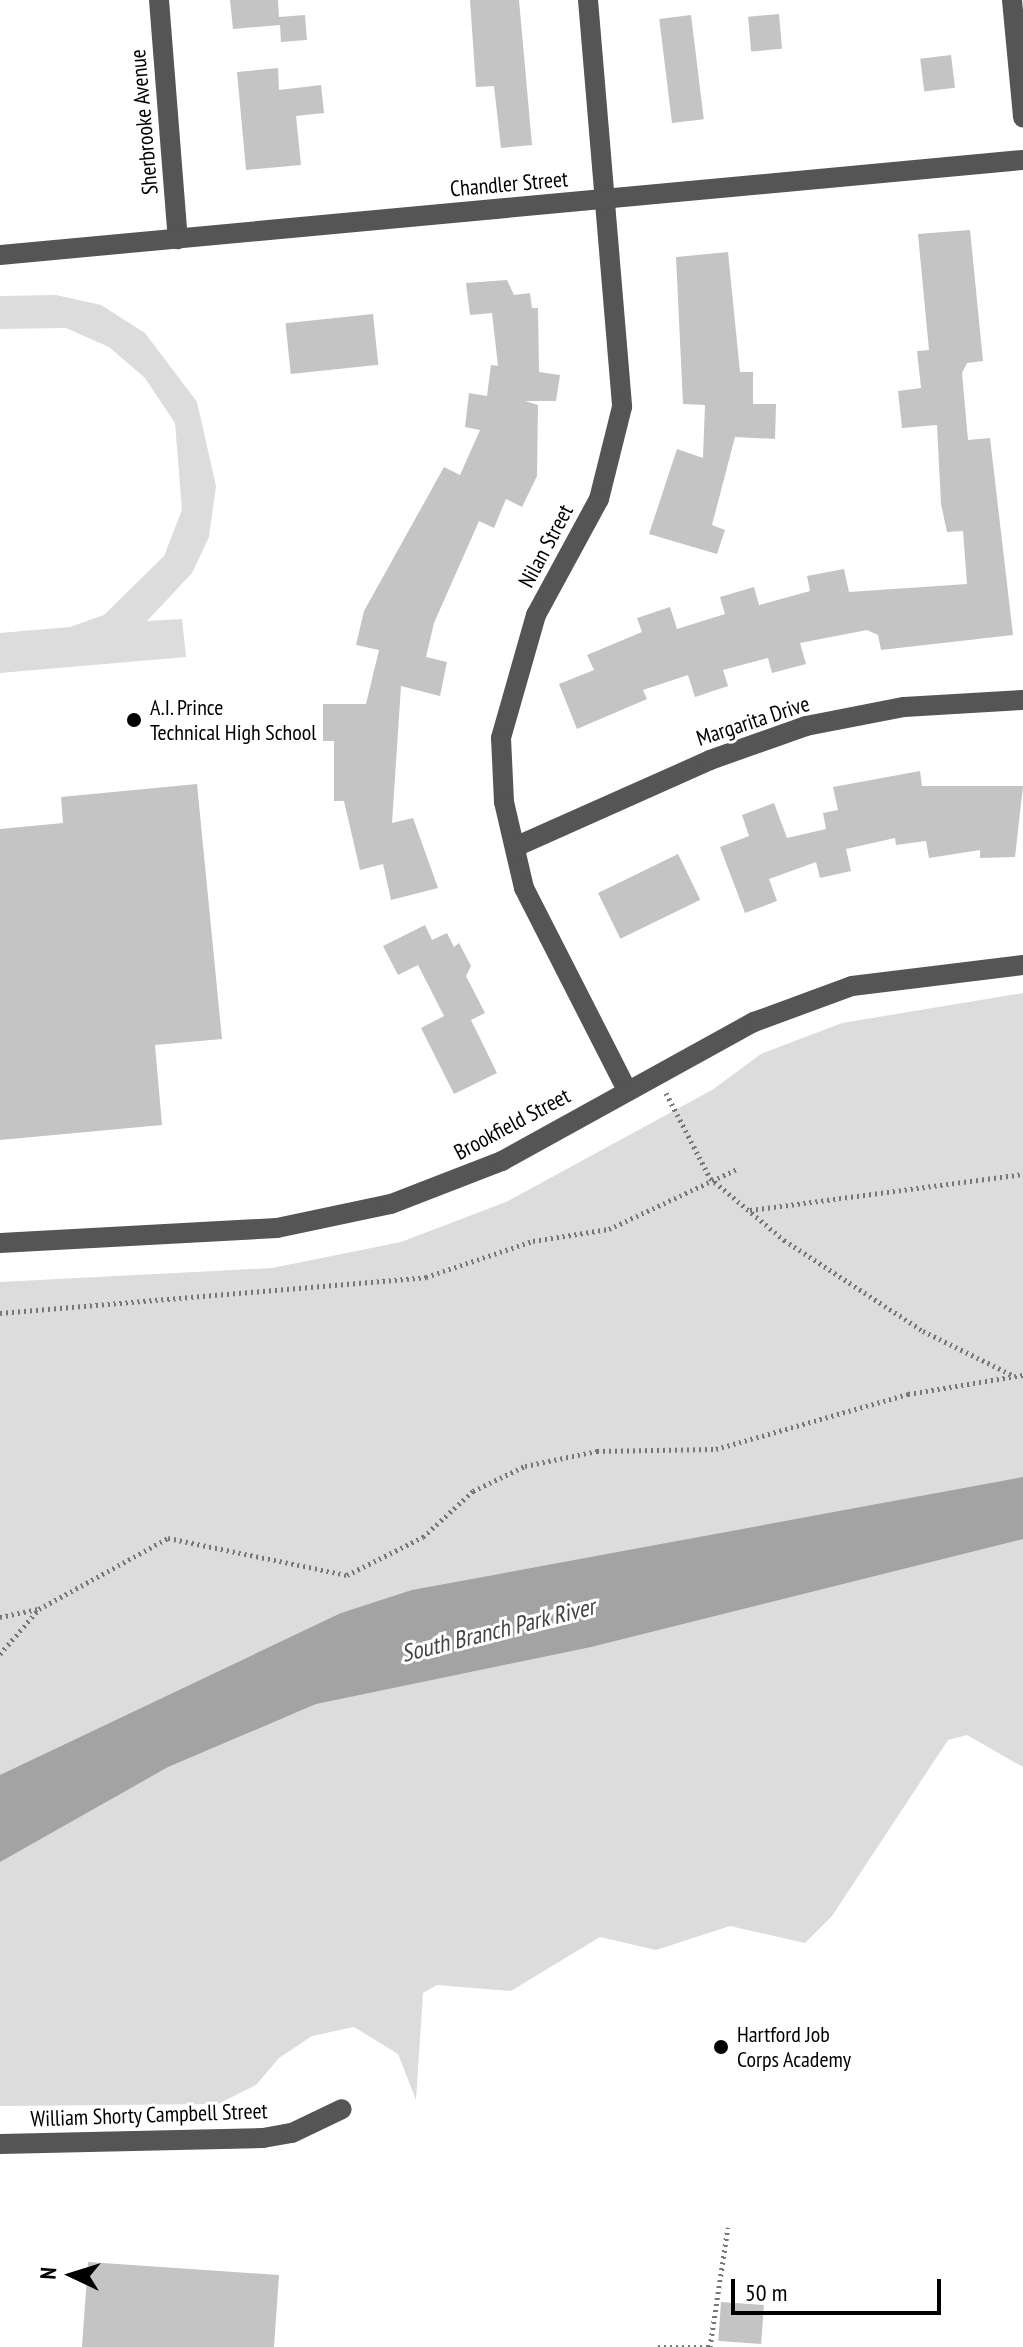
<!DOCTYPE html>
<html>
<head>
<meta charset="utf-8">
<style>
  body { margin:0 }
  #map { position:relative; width:1023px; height:2347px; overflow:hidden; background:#fff; font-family:"PT Sans Narrow",sans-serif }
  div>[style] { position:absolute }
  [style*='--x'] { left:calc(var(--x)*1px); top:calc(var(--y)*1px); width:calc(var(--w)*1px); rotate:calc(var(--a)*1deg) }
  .green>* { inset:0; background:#dcdcdc }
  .water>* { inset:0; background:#a3a3a3 }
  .building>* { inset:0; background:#c4c4c4; transform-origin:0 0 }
  .path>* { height:5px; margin-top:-2.5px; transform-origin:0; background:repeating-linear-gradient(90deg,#777 0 2px,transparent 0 6px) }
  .minor>* { height:20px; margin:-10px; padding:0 10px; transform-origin:10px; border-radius:10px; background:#555 }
  .dots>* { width:22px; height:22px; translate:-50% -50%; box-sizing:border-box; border:4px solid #fff; border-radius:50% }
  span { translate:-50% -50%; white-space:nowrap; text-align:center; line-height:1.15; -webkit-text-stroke:6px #fff; paint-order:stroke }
  .street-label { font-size:22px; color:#000 }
  .poi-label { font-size:22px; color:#000 }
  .left { translate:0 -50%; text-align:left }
  .water-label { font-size:24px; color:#444; font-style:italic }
  .north { position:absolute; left:32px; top:2235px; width:80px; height:80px; -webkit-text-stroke:6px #fff; paint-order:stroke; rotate:274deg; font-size:22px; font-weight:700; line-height:32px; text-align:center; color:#000 }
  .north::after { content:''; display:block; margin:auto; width:28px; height:36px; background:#000; clip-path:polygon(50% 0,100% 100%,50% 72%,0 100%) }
  .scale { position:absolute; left:731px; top:2279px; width:210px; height:36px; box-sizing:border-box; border:4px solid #000; border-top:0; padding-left:10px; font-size:24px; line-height:28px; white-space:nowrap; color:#000; -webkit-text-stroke:6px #fff; paint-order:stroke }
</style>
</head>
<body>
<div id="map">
  <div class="green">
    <div style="clip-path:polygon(56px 295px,101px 305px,145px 333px,197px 402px,216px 486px,209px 537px,192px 573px,147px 621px,182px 619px,186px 657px,0 673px,0 633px,70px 627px,104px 615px,164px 556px,182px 510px,175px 423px,145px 378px,109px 347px,66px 328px,0 329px,0 296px)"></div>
    <div style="clip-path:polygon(1023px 993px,1023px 1767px,967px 1735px,948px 1740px,832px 1916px,805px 1943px,730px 1926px,656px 1950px,600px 1937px,511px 1991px,437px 1985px,423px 1993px,416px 2100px,398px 2054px,354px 2027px,312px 2036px,279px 2058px,256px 2085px,218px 2104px,0 2106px,0 1282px,272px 1268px,401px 1242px,506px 1202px,712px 1090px,761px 1054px,842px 1023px)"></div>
  </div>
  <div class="water">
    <div style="clip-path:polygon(1023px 1477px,1023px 1539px,591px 1647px,316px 1704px,168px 1767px,0 1862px,0 1775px,341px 1613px,412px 1590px)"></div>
  </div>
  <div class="building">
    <div style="clip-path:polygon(230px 0,278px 0,279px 17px,305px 15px,307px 40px,281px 42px,280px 25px,233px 29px)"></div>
    <div style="clip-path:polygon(470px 0,519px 0,532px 145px,501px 148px,494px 86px,476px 87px)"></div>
    <div style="left:779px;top:14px;width:35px;height:31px;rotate:85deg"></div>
    <div style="left:691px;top:15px;width:105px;height:32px;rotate:83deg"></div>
    <div style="left:951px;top:55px;width:33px;height:31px;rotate:83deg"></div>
    <div style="clip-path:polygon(278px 68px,279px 90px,321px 85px,324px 113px,296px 116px,301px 165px,246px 170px,237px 72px)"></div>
    <div style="clip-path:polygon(970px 230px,983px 361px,967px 363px,962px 373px,968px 440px,990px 438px,1013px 635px,881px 650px,878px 635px,867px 630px,800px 643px,806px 664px,772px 673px,768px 658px,723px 670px,728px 686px,695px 697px,688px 675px,643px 690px,647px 699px,577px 729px,559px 684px,594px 670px,587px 655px,642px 632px,637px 618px,670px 607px,677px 629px,725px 614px,720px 597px,754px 587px,759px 605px,810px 591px,807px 576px,844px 569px,849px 592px,967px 584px,963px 531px,947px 532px,941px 504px,937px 425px,902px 428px,898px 391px,921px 388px,917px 351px,929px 350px,918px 234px)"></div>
    <div style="clip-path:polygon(728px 252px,740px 372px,753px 372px,753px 404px,776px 404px,775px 439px,735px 437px,712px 525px,725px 530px,717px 554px,649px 534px,677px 449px,703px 458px,705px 405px,683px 404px,676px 257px)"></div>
    <div style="clip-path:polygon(507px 280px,514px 295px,530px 293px,532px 308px,538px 308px,539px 372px,560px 375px,556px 401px,525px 401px,538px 405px,537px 476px,522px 507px,506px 499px,494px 528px,479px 521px,434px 623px,426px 657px,447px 662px,440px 696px,401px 686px,392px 823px,413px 818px,438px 888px,391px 900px,383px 864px,360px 870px,344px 801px,334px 801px,334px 741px,323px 741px,323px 704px,366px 704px,379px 650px,356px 645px,364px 611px,444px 467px,460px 475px,480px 430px,465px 427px,469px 393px,487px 396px,491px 365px,498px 366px,492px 313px,470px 315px,466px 283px)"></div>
    <div style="left:373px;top:314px;width:51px;height:88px;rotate:84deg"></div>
    <div style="clip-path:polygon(920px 771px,922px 786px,1023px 786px,1015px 857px,980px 858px,980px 850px,929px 858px,926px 841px,896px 845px,895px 838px,846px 849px,851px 871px,820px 878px,816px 862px,769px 879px,777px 901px,745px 913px,720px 847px,749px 836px,742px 815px,774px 803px,787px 838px,826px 829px,823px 813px,838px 810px,833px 787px)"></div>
    <div style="clip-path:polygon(197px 784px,222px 1039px,155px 1045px,162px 1125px,0 1140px,0 829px,63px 823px,61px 797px)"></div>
    <div style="left:678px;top:854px;width:51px;height:89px;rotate:64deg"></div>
    <div style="clip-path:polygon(425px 925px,432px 940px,447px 933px,454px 947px,459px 943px,471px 966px,466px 976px,485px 1013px,471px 1020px,497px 1073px,454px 1094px,421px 1028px,444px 1016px,418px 965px,398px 975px,383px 946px)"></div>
    <div style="clip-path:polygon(88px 2262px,279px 2275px,274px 2347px,82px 2347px)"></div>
    <div style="left:721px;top:2302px;width:43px;height:39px;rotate:4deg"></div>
  </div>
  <div class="path">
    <div style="--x:666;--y:1093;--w:96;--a:62.6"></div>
    <div style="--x:710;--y:1178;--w:97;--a:40"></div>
    <div style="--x:784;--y:1240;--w:166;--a:33.2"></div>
    <div style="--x:923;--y:1331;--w:99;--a:26.3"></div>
    <div style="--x:750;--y:1210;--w:275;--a:-7.5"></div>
    <div style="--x:0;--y:1313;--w:428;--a:-4.8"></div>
    <div style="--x:426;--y:1277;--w:113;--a:-18.6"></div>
    <div style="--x:533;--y:1241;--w:77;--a:-9"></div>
    <div style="--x:609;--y:1229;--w:141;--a:-25.1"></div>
    <div style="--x:0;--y:1617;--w:39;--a:-12"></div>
    <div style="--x:0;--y:1654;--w:60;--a:-49.1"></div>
    <div style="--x:39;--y:1609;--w:147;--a:-28.8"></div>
    <div style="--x:168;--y:1538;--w:183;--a:11.7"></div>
    <div style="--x:347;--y:1575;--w:85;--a:-26.6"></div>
    <div style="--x:423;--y:1537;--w:68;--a:-42.6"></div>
    <div style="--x:473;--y:1491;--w:58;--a:-25.7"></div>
    <div style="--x:525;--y:1466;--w:74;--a:-11.8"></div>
    <div style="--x:597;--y:1451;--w:119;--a:-1"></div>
    <div style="--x:716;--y:1449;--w:200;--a:-16"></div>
    <div style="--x:908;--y:1394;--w:117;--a:-9.4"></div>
    <div style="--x:658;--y:2347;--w:51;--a:0"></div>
    <div style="--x:710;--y:2347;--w:121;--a:-81.5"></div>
  </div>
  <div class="minor">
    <div style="--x:159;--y:0;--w:240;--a:85.5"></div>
    <div style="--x:588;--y:0;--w:408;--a:85.2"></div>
    <div style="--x:622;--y:407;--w:95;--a:104"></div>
    <div style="--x:599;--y:499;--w:132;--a:118.5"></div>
    <div style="--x:536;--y:615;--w:128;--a:105.9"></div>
    <div style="--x:501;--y:738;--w:64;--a:87.3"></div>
    <div style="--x:504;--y:802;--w:88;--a:76.9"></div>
    <div style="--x:524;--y:888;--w:225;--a:63"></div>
    <div style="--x:1012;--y:0;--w:118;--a:84.6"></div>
    <div style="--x:0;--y:255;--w:1027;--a:-5.31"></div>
    <div style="--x:515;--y:847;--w:214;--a:-24"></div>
    <div style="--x:710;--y:760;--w:102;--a:-19.5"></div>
    <div style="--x:806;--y:726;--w:100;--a:-11"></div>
    <div style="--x:904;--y:707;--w:119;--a:-3.4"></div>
    <div style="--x:0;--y:1243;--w:277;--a:-3.1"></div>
    <div style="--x:277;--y:1228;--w:116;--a:-11.9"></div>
    <div style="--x:391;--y:1204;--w:119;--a:-21.2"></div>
    <div style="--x:502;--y:1161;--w:288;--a:-28.9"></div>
    <div style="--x:754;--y:1022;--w:104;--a:-20.2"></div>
    <div style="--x:852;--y:986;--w:172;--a:-7"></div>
    <div style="--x:0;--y:2144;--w:263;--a:-1.3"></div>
    <div style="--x:263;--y:2138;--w:29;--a:-10"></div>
    <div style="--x:292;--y:2133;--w:55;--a:-25.6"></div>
  </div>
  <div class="dots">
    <div style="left:134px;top:720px;background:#000"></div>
    <div style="left:721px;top:2047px;background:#000"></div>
  </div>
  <div class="street-label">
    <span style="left:144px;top:122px;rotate:-95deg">Sherbrooke Avenue</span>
    <span style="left:509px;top:184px;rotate:-5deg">Chandler Street</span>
    <span style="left:546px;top:546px;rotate:-62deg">Nilan Street</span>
    <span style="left:753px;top:721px;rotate:-18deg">Margarita Drive</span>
    <span style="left:512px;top:1124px;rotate:-28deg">Brookfield Street</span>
    <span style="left:149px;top:2115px;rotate:-2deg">William Shorty Campbell Street</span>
  </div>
  <div class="poi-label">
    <span class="left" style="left:150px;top:720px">A.I. Prince<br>Technical High School</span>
    <span class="left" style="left:737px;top:2047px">Hartford Job<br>Corps Academy</span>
  </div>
  <div class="water-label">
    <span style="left:498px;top:1630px;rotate:-14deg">South Branch Park River</span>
  </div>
  <div class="north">N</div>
  <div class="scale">50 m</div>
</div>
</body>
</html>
